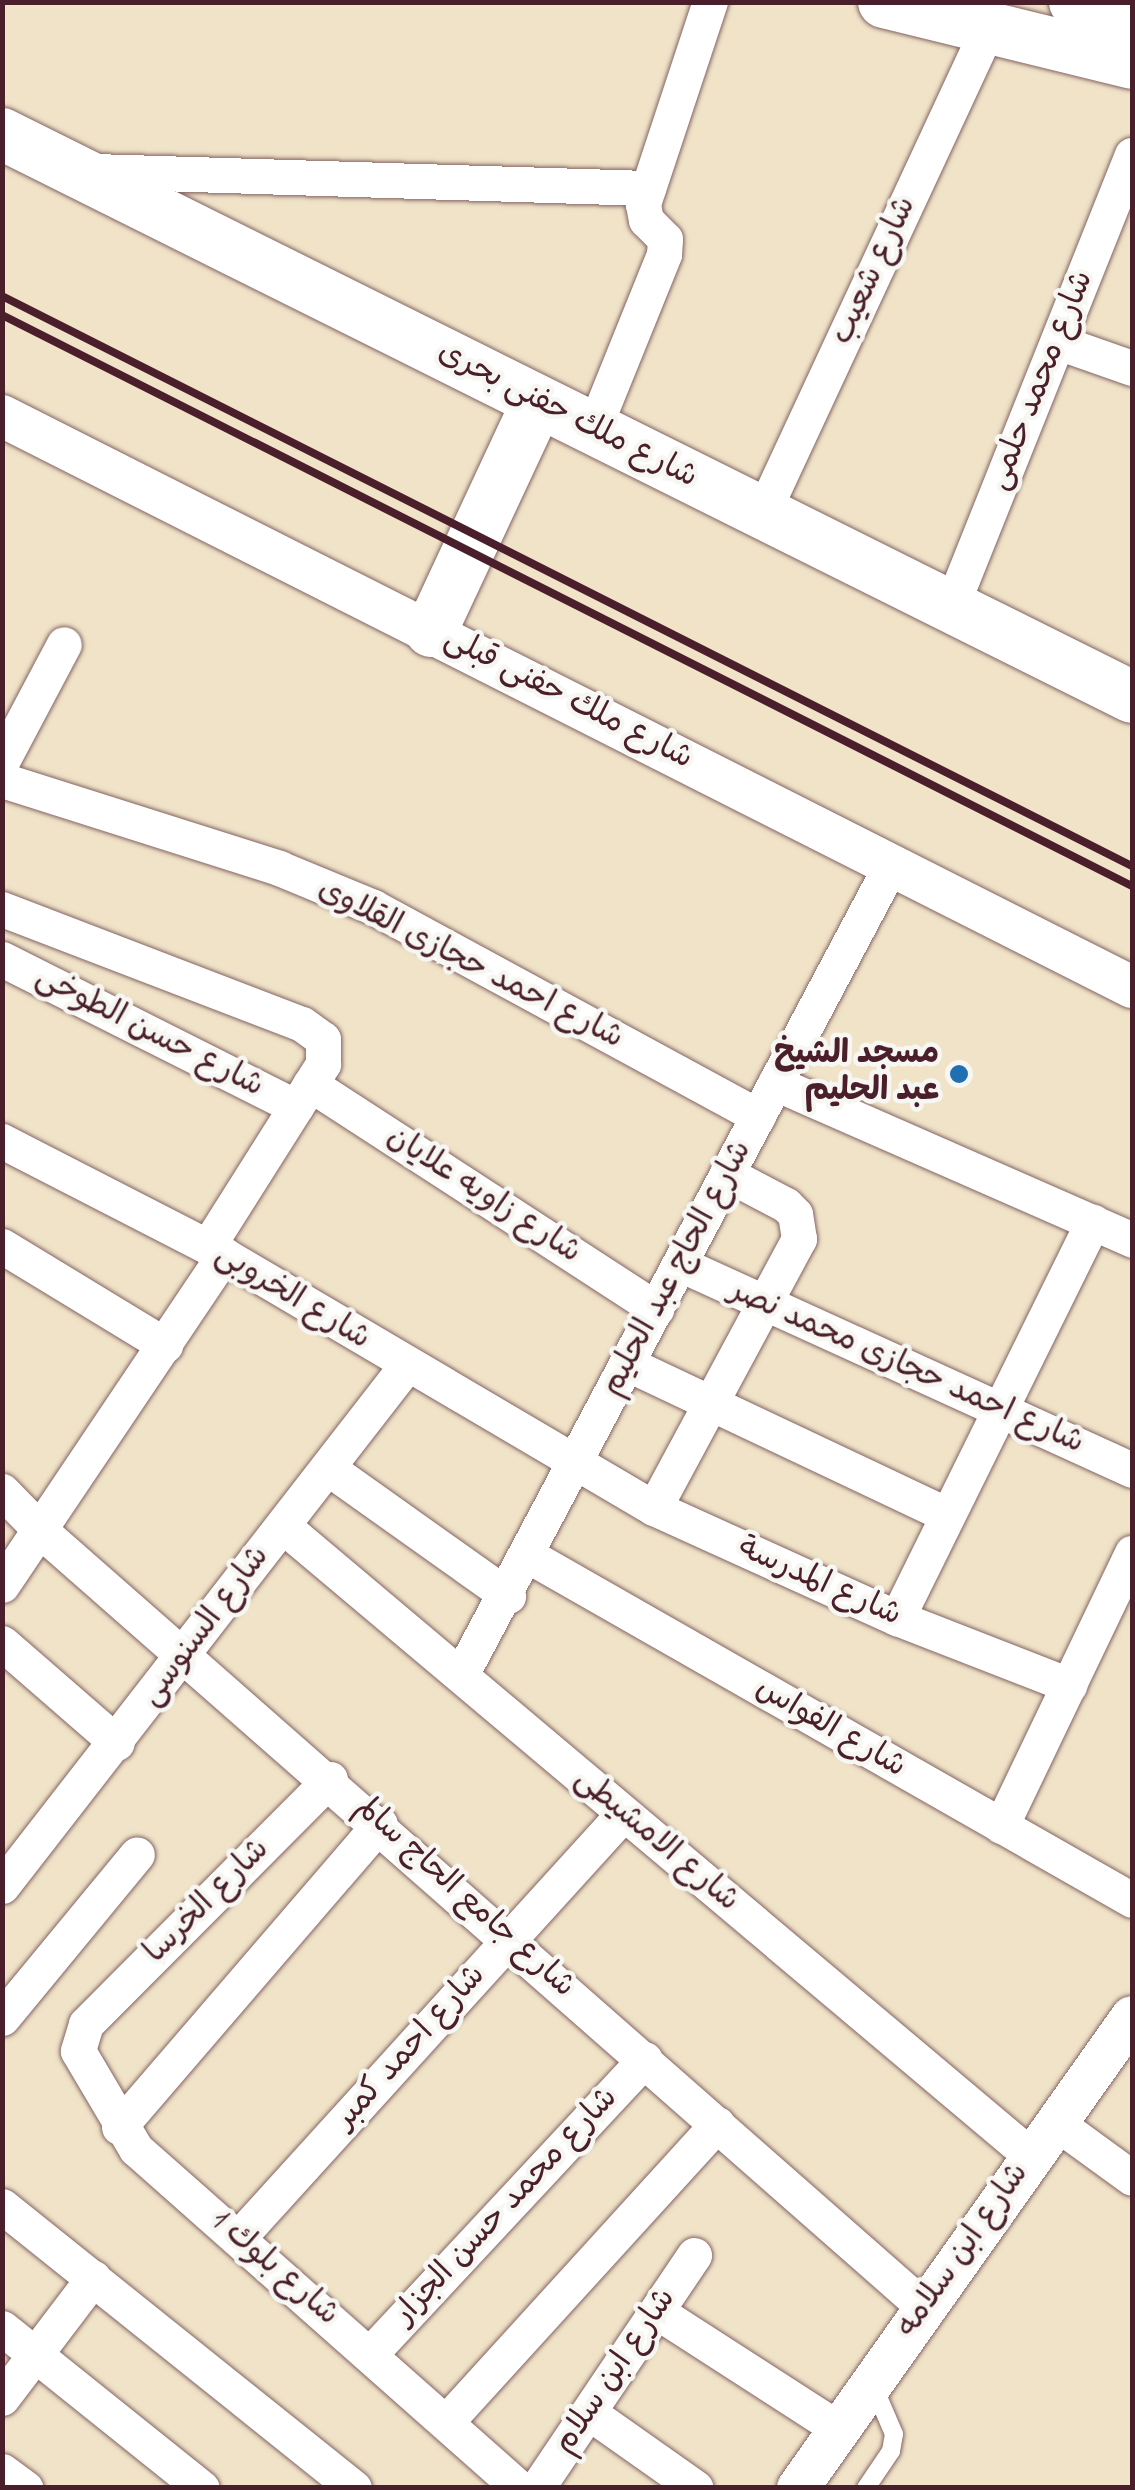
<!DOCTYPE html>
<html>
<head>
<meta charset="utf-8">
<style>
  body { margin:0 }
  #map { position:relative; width:1135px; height:2490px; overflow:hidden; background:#f0e3c8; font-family:"Indie Flower","Playpen Sans Arabic",sans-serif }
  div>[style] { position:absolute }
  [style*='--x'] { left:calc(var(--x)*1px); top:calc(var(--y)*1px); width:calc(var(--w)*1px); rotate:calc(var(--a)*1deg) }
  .roads { filter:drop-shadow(0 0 2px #846462) drop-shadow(0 0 2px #846462) }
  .service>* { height:18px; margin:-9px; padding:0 9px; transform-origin:9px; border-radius:9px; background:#fff }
  .minor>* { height:35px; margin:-17.5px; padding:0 17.5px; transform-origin:17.5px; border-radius:17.5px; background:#fff }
  .tertiary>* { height:42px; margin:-21px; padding:0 21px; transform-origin:21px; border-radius:21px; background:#fff }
  .primary>* { height:52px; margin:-26px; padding:0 26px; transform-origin:26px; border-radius:26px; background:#fff }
  .rail>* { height:8px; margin:-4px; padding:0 4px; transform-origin:4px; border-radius:4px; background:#4a1f2b }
  .dots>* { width:28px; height:28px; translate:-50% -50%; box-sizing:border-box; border:5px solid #f6f6f2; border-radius:50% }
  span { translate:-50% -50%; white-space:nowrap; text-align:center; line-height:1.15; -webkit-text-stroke:9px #f6f6f2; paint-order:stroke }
  .street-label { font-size:32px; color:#4a1f2b }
  .poi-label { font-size:32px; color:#4a1f2b; font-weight:700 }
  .right { translate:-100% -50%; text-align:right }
  .frame { position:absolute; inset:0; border:5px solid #4a1f2b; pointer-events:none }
</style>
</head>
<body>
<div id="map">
  <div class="roads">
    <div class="service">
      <div style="--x:866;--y:2488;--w:45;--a:-56"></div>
      <div style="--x:891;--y:2451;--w:17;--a:-80"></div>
      <div style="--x:894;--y:2434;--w:56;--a:-113.3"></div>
    </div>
    <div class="minor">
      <div style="--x:94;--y:171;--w:554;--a:1.76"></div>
      <div style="--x:1058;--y:342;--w:78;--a:19.4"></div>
      <div style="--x:593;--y:430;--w:190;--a:-68"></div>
      <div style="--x:664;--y:254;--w:15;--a:-86"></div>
      <div style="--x:665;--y:239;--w:27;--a:-135"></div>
      <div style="--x:646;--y:220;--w:16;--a:-101"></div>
      <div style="--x:643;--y:204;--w:213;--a:-71.7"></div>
      <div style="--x:762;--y:514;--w:536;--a:-65.06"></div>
      <div style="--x:951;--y:607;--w:487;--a:-68.2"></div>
      <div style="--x:2;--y:761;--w:132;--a:-62.1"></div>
      <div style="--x:2;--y:780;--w:291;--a:17.6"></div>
      <div style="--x:279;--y:868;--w:102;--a:22.5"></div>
      <div style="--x:373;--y:907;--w:438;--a:28.5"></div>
      <div style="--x:2;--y:909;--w:321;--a:21"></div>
      <div style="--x:302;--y:1024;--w:26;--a:36"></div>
      <div style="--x:323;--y:1039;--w:25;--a:90"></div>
      <div style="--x:323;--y:1064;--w:215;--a:122.3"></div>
      <div style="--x:2;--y:959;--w:329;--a:26.7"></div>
      <div style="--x:775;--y:1083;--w:390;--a:23.7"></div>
      <div style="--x:310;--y:1084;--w:413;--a:33"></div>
      <div style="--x:2;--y:1141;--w:250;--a:27.2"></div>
      <div style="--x:224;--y:1255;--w:499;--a:30.5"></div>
      <div style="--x:654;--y:1508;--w:267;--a:24.4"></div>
      <div style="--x:897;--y:1618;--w:185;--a:21.3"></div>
      <div style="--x:2;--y:1246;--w:191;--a:31.3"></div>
      <div style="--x:680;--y:1264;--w:497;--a:24.5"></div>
      <div style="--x:628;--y:1364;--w:353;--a:25.3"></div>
      <div style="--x:328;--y:1468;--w:221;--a:35.4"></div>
      <div style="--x:2;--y:1491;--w:57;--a:45.7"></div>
      <div style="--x:42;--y:1532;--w:1174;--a:41.31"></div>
      <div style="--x:654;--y:1508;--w:306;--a:-61.7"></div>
      <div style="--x:799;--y:1239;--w:25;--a:-99"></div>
      <div style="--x:795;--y:1214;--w:13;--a:-135"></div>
      <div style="--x:786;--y:1205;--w:67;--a:-152.3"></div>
      <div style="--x:283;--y:1526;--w:977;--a:40.1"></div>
      <div style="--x:529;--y:1556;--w:694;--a:29.7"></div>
      <div style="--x:2;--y:1585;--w:398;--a:-56.1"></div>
      <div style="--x:897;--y:1618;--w:442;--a:-63.7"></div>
      <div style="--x:2;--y:1643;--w:152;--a:41"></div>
      <div style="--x:462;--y:1673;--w:917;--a:-62.04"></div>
      <div style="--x:330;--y:1779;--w:346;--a:134.9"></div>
      <div style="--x:86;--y:2024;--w:28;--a:107"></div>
      <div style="--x:78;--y:2051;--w:114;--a:59.4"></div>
      <div style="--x:136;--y:2149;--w:511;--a:41.51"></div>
      <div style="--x:1001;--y:1826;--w:303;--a:-64.4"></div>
      <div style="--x:2;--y:1886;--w:658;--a:-52.16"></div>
      <div style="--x:2;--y:2018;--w:212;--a:-50.5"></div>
      <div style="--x:1055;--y:2122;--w:95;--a:36"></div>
      <div style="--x:119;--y:2127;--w:400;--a:-49.3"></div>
      <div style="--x:2;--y:2206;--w:451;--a:38.7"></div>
      <div style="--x:239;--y:2237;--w:571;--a:-47.77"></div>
      <div style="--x:659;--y:2313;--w:214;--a:32.8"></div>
      <div style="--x:2;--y:2328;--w:256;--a:38.7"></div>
      <div style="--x:370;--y:2354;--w:403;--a:-47"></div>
      <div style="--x:2;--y:2398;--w:151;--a:-52.8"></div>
      <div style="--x:591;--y:2414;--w:128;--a:35.2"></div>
      <div style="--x:446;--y:2422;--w:403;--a:-47.7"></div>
      <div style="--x:2;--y:2471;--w:29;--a:36"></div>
      <div style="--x:537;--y:2488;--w:281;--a:-56"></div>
    </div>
    <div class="tertiary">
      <div style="--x:2;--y:416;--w:1266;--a:26.81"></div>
      <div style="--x:798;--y:2488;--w:577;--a:-54.66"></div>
    </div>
    <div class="primary">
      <div style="--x:884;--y:2;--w:255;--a:13.8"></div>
      <div style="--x:1075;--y:2;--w:59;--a:13.8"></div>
      <div style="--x:2;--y:134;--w:1262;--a:26.48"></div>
      <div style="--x:431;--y:631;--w:253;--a:-65"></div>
    </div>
  </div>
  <div class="rail">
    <div style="--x:2;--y:296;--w:1266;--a:26.77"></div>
    <div style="--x:2;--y:315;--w:1266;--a:26.81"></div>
  </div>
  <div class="dots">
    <div style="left:959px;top:1074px;background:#1f6fb2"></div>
  </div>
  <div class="street-label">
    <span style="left:875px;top:271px;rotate:-65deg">شارع شعيب</span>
    <span style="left:1042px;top:381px;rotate:-68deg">شارع محمد حلمى</span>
    <span style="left:567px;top:416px;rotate:27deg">شارع ملك حفنى بحرى</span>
    <span style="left:568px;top:700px;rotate:27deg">شارع ملك حفنى قبلى</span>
    <span style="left:470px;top:965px;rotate:27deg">شارع احمد حجازى القلاوى</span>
    <span style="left:149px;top:1033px;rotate:27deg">شارع حسن الطوخى</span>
    <span style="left:483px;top:1196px;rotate:33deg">شارع زاويه علايان</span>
    <span style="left:678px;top:1269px;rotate:-62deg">شارع الحاج عبد الحليم</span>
    <span style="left:292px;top:1298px;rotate:31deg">شارع الخروبى</span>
    <span style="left:906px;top:1368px;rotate:24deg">شارع احمد حجازى محمد نصر</span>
    <span style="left:819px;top:1583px;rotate:24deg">شارع المدرسة</span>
    <span style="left:206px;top:1627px;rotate:-53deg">شارع السنوسى</span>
    <span style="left:830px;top:1729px;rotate:30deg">شارع الفواس</span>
    <span style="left:656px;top:1841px;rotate:40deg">شارع الامشيطى</span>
    <span style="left:464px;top:1898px;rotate:42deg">شارع جامع الحاج سالم</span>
    <span style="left:208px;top:1902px;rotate:-45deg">شارع الخرسا</span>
    <span style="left:411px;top:2048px;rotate:-48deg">شارع احمد كمبر</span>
    <span style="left:507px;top:2207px;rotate:-47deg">شارع محمد حسن الجزار</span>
    <span style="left:964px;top:2251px;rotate:-55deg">شارع ابن سلامه</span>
    <span style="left:274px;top:2269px;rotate:41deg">شارع بلوك 1</span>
    <span style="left:616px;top:2372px;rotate:-56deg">شارع ابن سلام</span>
  </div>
  <div class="poi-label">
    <span class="right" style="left:939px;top:1074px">مسجد الشيخ<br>عبد الحليم</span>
  </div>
  <div class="frame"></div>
</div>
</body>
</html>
